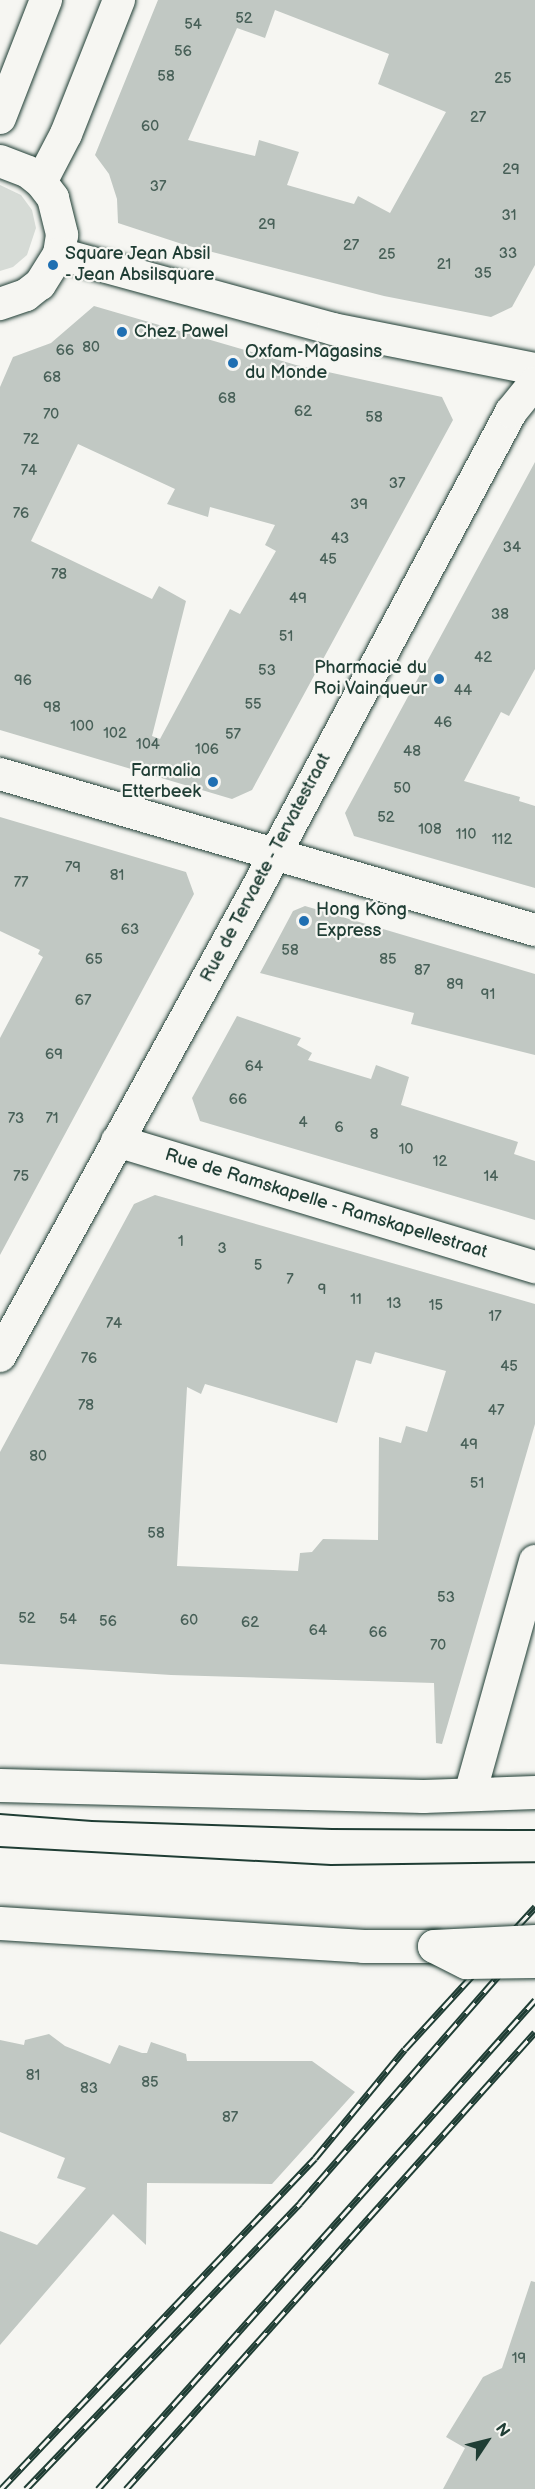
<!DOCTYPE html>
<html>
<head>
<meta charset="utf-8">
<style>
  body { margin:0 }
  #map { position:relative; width:535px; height:2489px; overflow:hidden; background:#f6f6f2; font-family:"Balsamiq Sans",sans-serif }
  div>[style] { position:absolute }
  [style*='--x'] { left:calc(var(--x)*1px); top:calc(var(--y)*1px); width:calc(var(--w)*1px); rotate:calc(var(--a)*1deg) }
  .green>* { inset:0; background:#d6dbd6 }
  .building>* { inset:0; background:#c1c8c3 }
  .roads { filter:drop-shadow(0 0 2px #1f3d34) drop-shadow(0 0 2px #1f3d34) }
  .street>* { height:32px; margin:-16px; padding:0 16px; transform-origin:16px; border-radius:16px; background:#f6f6f2 }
  .primary>* { height:33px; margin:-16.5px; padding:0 16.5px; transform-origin:16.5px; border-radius:16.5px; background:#f6f6f2 }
  .tram>* { height:1.5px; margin:-0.75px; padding:0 0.75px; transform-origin:0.75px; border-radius:0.75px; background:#1f3d34 }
  .rail>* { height:7px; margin-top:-3.5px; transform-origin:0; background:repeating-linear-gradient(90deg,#f6f6f2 0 14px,#1f3d34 0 28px); box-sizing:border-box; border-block:2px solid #1f3d34 }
  .bridges { filter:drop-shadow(0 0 2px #1f3d34) drop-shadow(0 0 2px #1f3d34) }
  .secondary-bridge>* { height:33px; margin:-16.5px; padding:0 16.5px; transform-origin:16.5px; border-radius:16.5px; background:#f6f6f2 }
  .primary-bridge>* { height:33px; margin:-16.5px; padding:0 16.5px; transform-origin:16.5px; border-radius:16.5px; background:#f6f6f2 }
  .dots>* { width:16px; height:16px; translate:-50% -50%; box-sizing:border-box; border:3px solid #f6f6f2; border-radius:50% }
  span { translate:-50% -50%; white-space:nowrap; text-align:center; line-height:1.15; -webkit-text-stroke:4.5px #f6f6f2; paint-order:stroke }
  .number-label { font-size:15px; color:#486058 }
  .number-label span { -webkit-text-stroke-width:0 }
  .poi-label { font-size:18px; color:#1f3d34 }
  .left { translate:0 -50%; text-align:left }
  .right { translate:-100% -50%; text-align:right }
  .street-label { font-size:18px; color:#1f3d34 }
  .north { position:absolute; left:457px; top:2411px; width:60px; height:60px; -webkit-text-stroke:4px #f6f6f2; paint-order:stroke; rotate:55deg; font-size:16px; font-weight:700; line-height:24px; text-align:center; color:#1f3d34 }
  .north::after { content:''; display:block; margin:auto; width:21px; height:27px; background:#1f3d34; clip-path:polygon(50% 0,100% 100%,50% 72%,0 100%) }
</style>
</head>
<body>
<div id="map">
  <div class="green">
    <div style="clip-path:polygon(0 185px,21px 195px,32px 210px,36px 228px,27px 255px,13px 267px,0 271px)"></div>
  </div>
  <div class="building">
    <div style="clip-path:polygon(evenodd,158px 0,535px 0,535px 265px,512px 307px,491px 317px,384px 296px,185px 245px,118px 223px,117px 199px,109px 174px,95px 155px,158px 0,275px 10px,389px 54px,378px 84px,446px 112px,390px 213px,358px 196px,354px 204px,287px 185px,299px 152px,259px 140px,255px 156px,188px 140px,237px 28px,265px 38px,275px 10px)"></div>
    <div style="clip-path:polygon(evenodd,94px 306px,296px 365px,442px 397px,453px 420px,252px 790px,232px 799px,0 730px,0 387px,13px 357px,51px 343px,94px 306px,78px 444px,175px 489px,167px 504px,208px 517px,210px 507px,275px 525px,265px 545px,276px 551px,240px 614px,230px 609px,160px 739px,152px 736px,186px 601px,159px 586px,152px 599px,31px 541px,78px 444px)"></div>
    <div style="clip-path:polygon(535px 462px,535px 669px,509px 716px,501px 712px,464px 781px,520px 797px,519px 801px,535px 806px,535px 888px,354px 836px,345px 813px)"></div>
    <div style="clip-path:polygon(0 817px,186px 872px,194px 894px,0 1255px,0 1038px,43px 957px,38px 954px,40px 950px,0 931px)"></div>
    <div style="clip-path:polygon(305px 906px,535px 974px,535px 1055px,411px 1024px,414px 1013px,260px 973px,293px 911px)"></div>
    <div style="clip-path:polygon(237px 1016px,301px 1038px,297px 1045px,312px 1053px,308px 1060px,371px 1079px,376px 1065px,409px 1077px,401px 1105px,518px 1142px,514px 1154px,535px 1161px,535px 1220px,200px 1121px,192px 1098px)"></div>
    <div style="clip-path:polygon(evenodd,155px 1195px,535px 1304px,535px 1424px,442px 1744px,436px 1743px,434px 1683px,171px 1675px,0 1664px,0 1452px,134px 1204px,155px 1195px,375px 1352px,446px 1371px,427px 1432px,406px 1426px,401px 1443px,379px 1437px,378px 1540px,323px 1539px,312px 1552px,300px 1553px,298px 1571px,177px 1566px,187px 1387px,201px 1394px,205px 1384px,337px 1423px,356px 1360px,371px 1364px,375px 1352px)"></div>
    <div style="clip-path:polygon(49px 2034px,65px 2046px,110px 2064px,119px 2045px,142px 2053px,147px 2053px,151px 2042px,186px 2054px,187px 2061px,312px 2061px,355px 2092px,272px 2184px,147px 2183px,146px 2245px,113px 2214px,0 2345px,0 2231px,37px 2245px,86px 2188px,57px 2178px,65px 2158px,0 2132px,0 2040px,24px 2045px,25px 2040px)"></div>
    <div style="clip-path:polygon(531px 2281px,535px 2282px,535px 2489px,443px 2489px,465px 2448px,446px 2437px,483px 2377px,502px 2368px)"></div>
  </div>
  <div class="roads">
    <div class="street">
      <div style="--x:0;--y:118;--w:127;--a:-68.7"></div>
      <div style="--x:0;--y:161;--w:30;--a:21"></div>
      <div style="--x:28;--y:172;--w:16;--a:38"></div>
      <div style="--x:41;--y:182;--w:20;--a:53"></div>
      <div style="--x:53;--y:198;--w:38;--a:76"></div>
      <div style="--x:62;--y:235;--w:19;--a:99"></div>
      <div style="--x:59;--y:254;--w:36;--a:122"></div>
      <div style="--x:40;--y:284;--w:18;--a:142"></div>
      <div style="--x:26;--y:295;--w:28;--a:161"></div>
      <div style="--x:41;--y:182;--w:54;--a:-62.5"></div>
      <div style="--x:66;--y:134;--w:144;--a:-68.4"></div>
      <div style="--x:59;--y:254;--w:284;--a:15.3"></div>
      <div style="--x:333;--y:329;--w:206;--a:11.2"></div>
      <div style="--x:0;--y:774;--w:557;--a:16.26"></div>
      <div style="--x:117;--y:1141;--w:437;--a:16.8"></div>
      <div style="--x:0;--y:1356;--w:532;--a:-61.22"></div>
      <div style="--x:256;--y:890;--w:542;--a:-61.92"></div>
      <div style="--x:511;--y:412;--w:38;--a:-51"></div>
      <div style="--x:470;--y:1794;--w:242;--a:-74.4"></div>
    </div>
    <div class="primary">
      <div style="--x:0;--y:1785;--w:423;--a:1.5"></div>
      <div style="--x:423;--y:1796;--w:112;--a:-2"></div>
      <div style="--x:0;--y:1923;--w:364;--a:3.6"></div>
      <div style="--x:363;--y:1946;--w:71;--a:0"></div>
    </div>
  </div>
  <div class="tram">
    <div style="--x:0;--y:1814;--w:92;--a:4.4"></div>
    <div style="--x:92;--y:1821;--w:240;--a:1.9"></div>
    <div style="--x:332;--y:1829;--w:203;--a:0.3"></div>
    <div style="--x:0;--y:1847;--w:331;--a:3.1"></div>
    <div style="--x:331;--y:1865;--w:204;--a:-0.8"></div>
  </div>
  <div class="rail">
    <div style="--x:1;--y:2489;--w:456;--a:-46.5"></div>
    <div style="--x:315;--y:2158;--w:141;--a:-50.5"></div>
    <div style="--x:405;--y:2049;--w:193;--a:-47.5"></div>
    <div style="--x:26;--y:2489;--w:396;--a:-46.2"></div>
    <div style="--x:300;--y:2203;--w:357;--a:-48.9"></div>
    <div style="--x:98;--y:2489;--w:656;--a:-48.21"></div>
    <div style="--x:126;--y:2489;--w:613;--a:-48.17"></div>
  </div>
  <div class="bridges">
    <div class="secondary-bridge">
      <div style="--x:434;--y:1946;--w:36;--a:27"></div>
      <div style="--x:466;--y:1962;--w:69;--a:-0.8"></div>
    </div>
    <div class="primary-bridge">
      <div style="--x:434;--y:1946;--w:101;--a:-2.8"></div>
    </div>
  </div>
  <div class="dots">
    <div style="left:53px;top:265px;background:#1f6fb2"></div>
    <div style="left:122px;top:332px;background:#1f6fb2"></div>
    <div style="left:233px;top:363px;background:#1f6fb2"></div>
    <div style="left:439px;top:679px;background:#1f6fb2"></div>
    <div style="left:213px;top:782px;background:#1f6fb2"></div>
    <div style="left:304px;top:921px;background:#1f6fb2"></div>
  </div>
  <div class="number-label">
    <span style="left:244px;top:19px">52</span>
    <span style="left:193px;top:25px">54</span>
    <span style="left:183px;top:52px">56</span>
    <span style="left:166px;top:77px">58</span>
    <span style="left:503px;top:79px">25</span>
    <span style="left:478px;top:118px">27</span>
    <span style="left:150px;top:127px">60</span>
    <span style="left:511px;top:170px">29</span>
    <span style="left:158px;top:187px">37</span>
    <span style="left:509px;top:216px">31</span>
    <span style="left:267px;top:225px">29</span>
    <span style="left:351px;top:246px">27</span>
    <span style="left:508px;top:254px">33</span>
    <span style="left:387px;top:255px">25</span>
    <span style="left:444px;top:265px">21</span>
    <span style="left:483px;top:274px">35</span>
    <span style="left:91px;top:348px">80</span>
    <span style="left:65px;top:351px">66</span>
    <span style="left:52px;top:378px">68</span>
    <span style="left:227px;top:399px">68</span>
    <span style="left:303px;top:412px">62</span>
    <span style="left:51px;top:415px">70</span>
    <span style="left:374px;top:418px">58</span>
    <span style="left:31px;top:440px">72</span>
    <span style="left:29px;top:471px">74</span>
    <span style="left:397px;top:484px">37</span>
    <span style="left:359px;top:505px">39</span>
    <span style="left:21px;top:514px">76</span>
    <span style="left:340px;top:539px">43</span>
    <span style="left:512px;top:548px">34</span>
    <span style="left:328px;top:560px">45</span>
    <span style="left:59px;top:575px">78</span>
    <span style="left:298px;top:599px">49</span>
    <span style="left:500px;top:615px">38</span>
    <span style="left:286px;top:637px">51</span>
    <span style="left:483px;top:658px">42</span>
    <span style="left:267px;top:671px">53</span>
    <span style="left:23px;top:681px">96</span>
    <span style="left:463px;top:691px">44</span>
    <span style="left:253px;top:705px">55</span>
    <span style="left:52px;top:708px">98</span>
    <span style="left:443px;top:723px">46</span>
    <span style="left:82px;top:727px">100</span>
    <span style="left:115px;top:734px">102</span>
    <span style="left:233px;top:735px">57</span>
    <span style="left:148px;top:745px">104</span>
    <span style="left:207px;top:750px">106</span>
    <span style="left:412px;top:752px">48</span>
    <span style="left:402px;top:789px">50</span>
    <span style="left:386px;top:818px">52</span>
    <span style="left:430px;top:830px">108</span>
    <span style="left:466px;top:835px">110</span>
    <span style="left:502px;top:840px">112</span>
    <span style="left:73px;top:868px">79</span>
    <span style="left:117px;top:876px">81</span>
    <span style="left:21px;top:883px">77</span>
    <span style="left:130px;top:930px">63</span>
    <span style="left:290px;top:951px">58</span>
    <span style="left:94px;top:960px">65</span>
    <span style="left:388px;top:960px">85</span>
    <span style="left:422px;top:971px">87</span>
    <span style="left:455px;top:985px">89</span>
    <span style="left:488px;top:995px">91</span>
    <span style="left:83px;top:1001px">67</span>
    <span style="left:54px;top:1055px">69</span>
    <span style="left:254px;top:1067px">64</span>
    <span style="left:238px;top:1100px">66</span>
    <span style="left:16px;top:1119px">73</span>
    <span style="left:52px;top:1119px">71</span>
    <span style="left:303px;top:1123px">4</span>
    <span style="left:339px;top:1128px">6</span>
    <span style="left:374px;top:1135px">8</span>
    <span style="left:406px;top:1150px">10</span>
    <span style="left:440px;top:1162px">12</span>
    <span style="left:21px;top:1177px">75</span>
    <span style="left:491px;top:1177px">14</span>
    <span style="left:181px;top:1242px">1</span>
    <span style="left:222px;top:1249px">3</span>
    <span style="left:258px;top:1266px">5</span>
    <span style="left:290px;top:1280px">7</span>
    <span style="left:322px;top:1290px">9</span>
    <span style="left:356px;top:1300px">11</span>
    <span style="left:394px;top:1304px">13</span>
    <span style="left:436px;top:1306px">15</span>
    <span style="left:495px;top:1317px">17</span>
    <span style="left:114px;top:1324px">74</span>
    <span style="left:89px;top:1359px">76</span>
    <span style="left:509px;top:1367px">45</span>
    <span style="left:86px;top:1406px">78</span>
    <span style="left:496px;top:1411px">47</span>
    <span style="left:469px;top:1445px">49</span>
    <span style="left:38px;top:1457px">80</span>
    <span style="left:477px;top:1484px">51</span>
    <span style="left:156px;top:1534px">58</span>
    <span style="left:446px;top:1598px">53</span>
    <span style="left:27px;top:1619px">52</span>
    <span style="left:68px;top:1620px">54</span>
    <span style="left:189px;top:1621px">60</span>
    <span style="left:108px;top:1622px">56</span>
    <span style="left:250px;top:1623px">62</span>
    <span style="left:318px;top:1631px">64</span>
    <span style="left:378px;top:1633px">66</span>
    <span style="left:438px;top:1646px">70</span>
    <span style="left:33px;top:2076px">81</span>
    <span style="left:150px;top:2083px">85</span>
    <span style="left:89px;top:2089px">83</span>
    <span style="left:230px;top:2118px">87</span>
    <span style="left:519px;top:2359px">19</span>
  </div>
  <div class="poi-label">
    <span class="left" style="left:65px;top:265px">Square Jean Absil<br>- Jean Absilsquare</span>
    <span class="left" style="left:134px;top:332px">Chez Pawel</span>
    <span class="left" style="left:245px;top:363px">Oxfam-Magasins<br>du Monde</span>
    <span class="right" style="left:427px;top:679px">Pharmacie du<br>Roi Vainqueur</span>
    <span class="right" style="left:201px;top:782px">Farmalia<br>Etterbeek</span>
    <span class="left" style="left:316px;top:921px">Hong Kong<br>Express</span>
  </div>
  <div class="street-label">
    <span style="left:266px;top:868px;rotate:-62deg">Rue de Tervaete - Tervatestraat</span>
    <span style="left:326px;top:1204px;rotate:17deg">Rue de Ramskapelle - Ramskapellestraat</span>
  </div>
  <div class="north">N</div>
</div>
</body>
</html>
